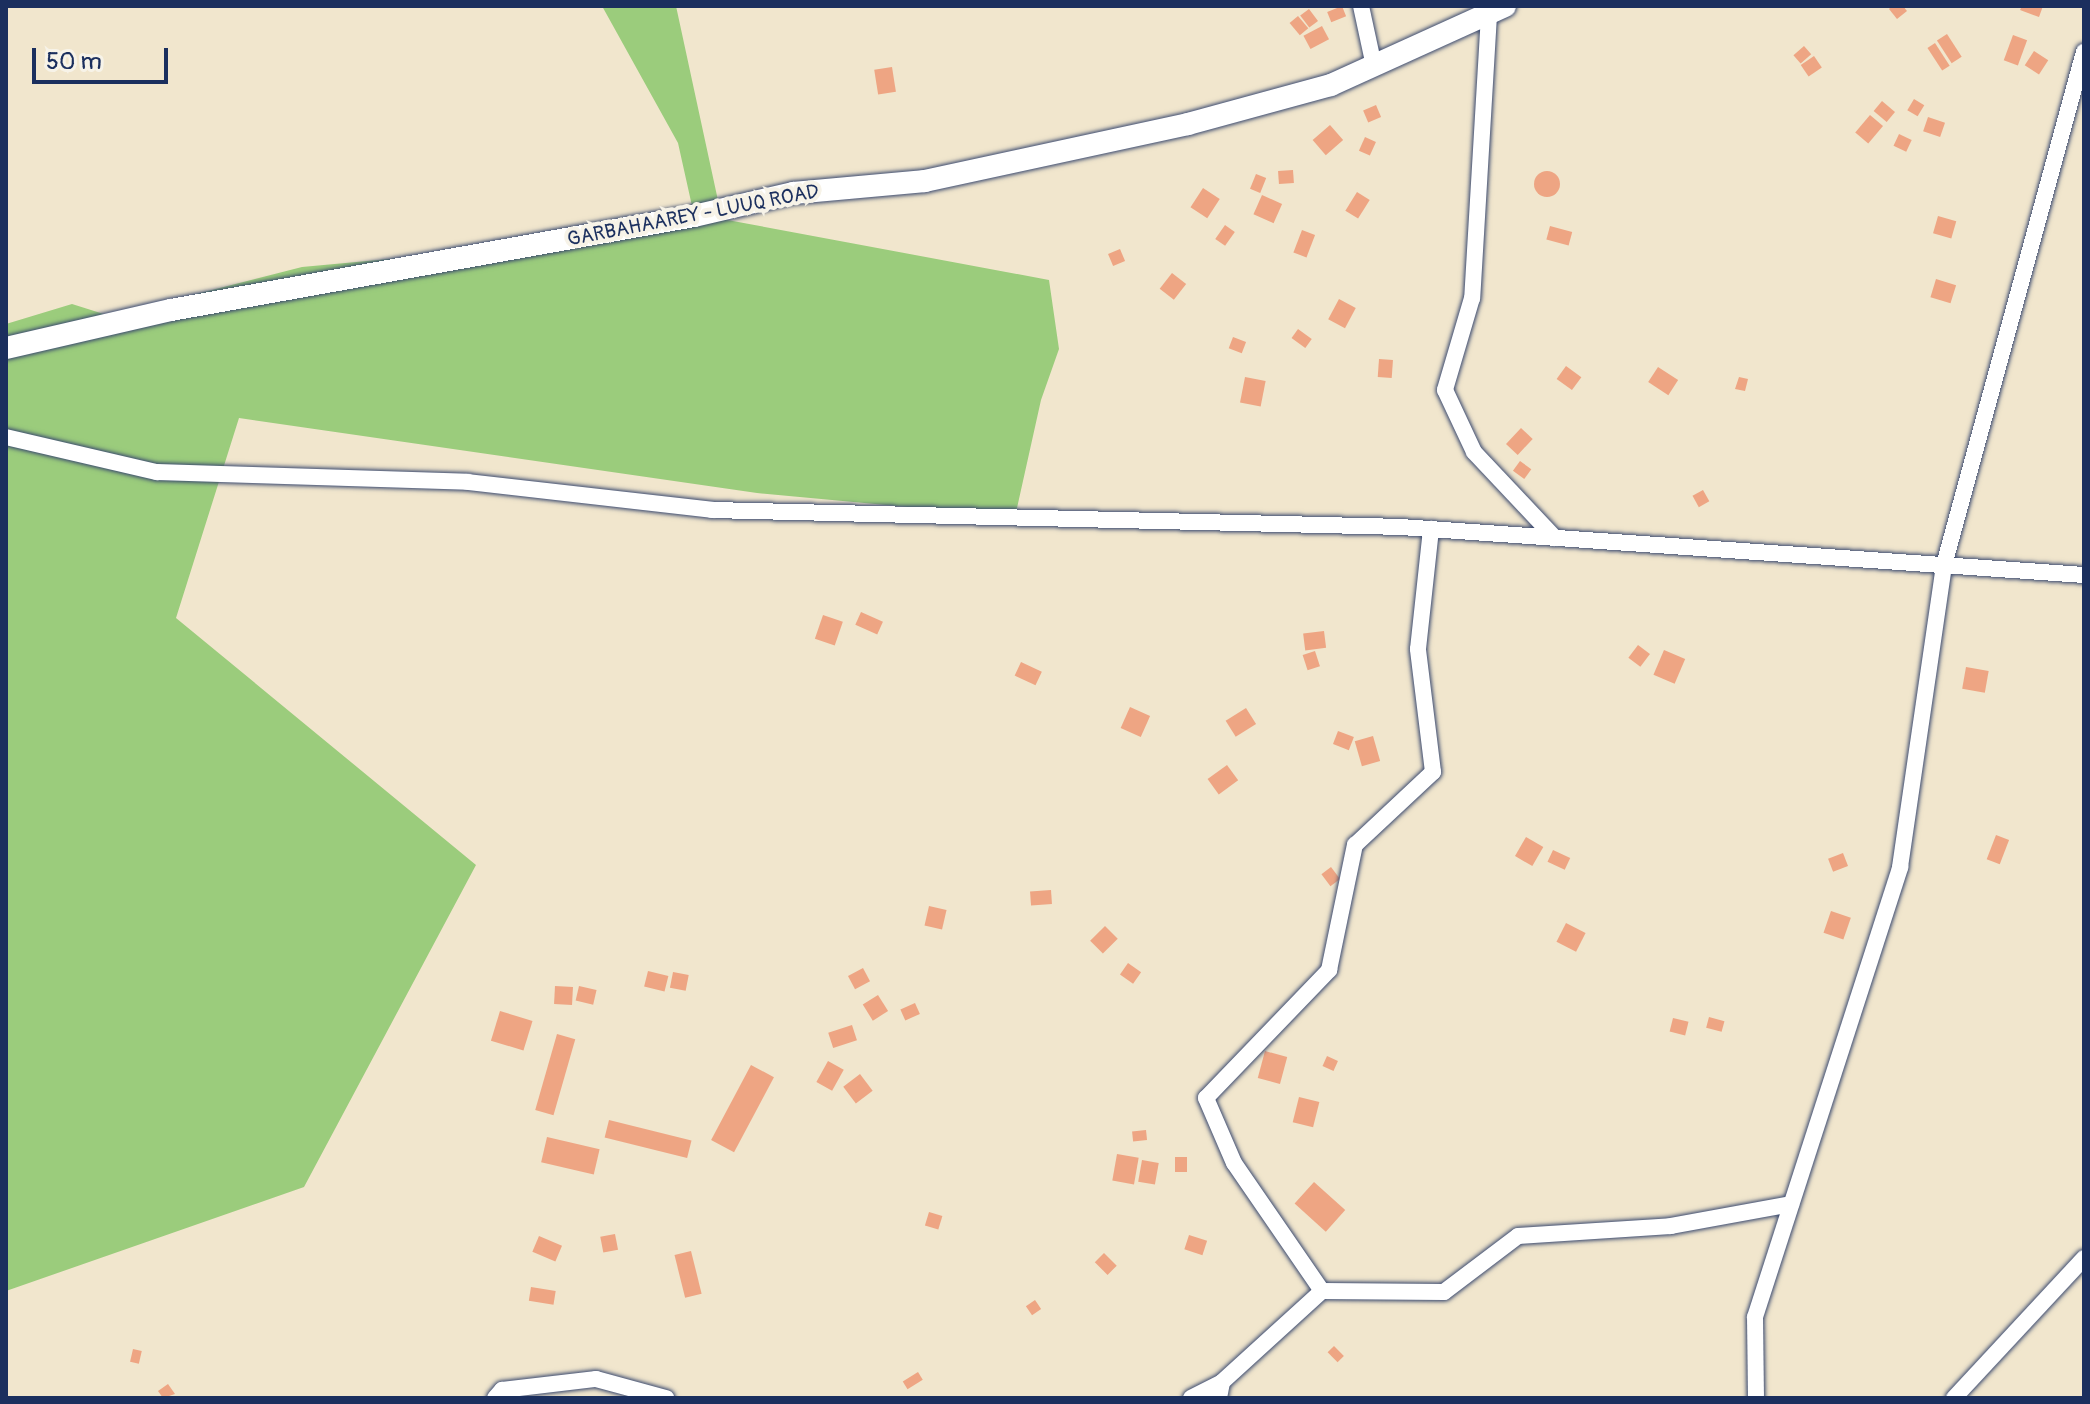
<!DOCTYPE html>
<html>
<head>
<meta charset="utf-8">
<style>
  body { margin:0 }
  #map { position:relative; width:2090px; height:1404px; overflow:hidden; background:#f1e6cd; font-family:Pangolin,sans-serif }
  div>[style] { position:absolute }
  [style*='--x'] { left:calc(var(--x)*1px); top:calc(var(--y)*1px); width:calc(var(--w)*1px); rotate:calc(var(--a)*1deg) }
  .green>* { inset:0; background:#9bcc7c }
  .building>* { inset:0; background:#eea583; transform-origin:0 0 }
  .round { border-radius:50% }
  .roads { filter:drop-shadow(0 0 2px #3b4a6f) drop-shadow(0 0 2px #3b4a6f) }
  .street>* { height:16px; margin:-8px; padding:0 8px; transform-origin:8px; border-radius:8px; background:#fff }
  .secondary>* { height:22px; margin:-11px; padding:0 11px; transform-origin:11px; border-radius:11px; background:#fff }
  span { translate:-50% -50%; white-space:nowrap; text-align:center; line-height:1.15; -webkit-text-stroke:8px #f7f3e8; paint-order:stroke }
  .street-label { font-size:20px; color:#1b2f5e }
  .frame { position:absolute; inset:0; border:8px solid #1b2f5e; pointer-events:none }
  .scale { position:absolute; left:32px; top:48px; width:136px; height:36px; box-sizing:border-box; border:4px solid #1b2f5e; border-top:0; padding-left:10px; font-size:24px; line-height:28px; white-space:nowrap; color:#1b2f5e; -webkit-text-stroke:6px #f7f3e8; paint-order:stroke }
</style>
</head>
<body>
<div id="map">
  <div class="green">
    <div style="clip-path:polygon(602px 6px,676px 6px,722px 219px,1049px 280px,1059px 349px,1041px 400px,1015px 517px,757px 493px,239px 418px,176px 618px,476px 865px,304px 1187px,6px 1291px,6px 324px,72px 304px,110px 316px,302px 267px,476px 251px,692px 206px,678px 143px)"></div>
  </div>
  <div class="building">
    <div style="left:1342px;top:6px;width:11px;height:16px;rotate:68deg"></div>
    <div style="clip-path:polygon(1892px 6px,1903px 6px,1907px 11px,1897px 19px,1889px 9px)"></div>
    <div style="clip-path:polygon(2022px 6px,2043px 6px,2039px 17px,2020px 10px)"></div>
    <div style="left:1309px;top:9px;width:15px;height:11px;rotate:53deg"></div>
    <div style="left:1298px;top:16px;width:16px;height:11px;rotate:50deg"></div>
    <div style="left:1322px;top:26px;width:15px;height:21px;rotate:62deg"></div>
    <div style="left:1947px;top:34px;width:27px;height:12px;rotate:57deg"></div>
    <div style="left:2013px;top:35px;width:15px;height:27px;rotate:20deg"></div>
    <div style="left:1935px;top:43px;width:27px;height:9px;rotate:57deg"></div>
    <div style="left:1804px;top:46px;width:11px;height:14px;rotate:49deg"></div>
    <div style="left:2034px;top:51px;width:17px;height:17px;rotate:33deg"></div>
    <div style="left:1814px;top:56px;width:14px;height:16px;rotate:56deg"></div>
    <div style="left:892px;top:67px;width:25px;height:18px;rotate:81deg"></div>
    <div style="left:1914px;top:99px;width:12px;height:13px;rotate:31deg"></div>
    <div style="left:1882px;top:101px;width:17px;height:13px;rotate:40deg"></div>
    <div style="left:1376px;top:105px;width:13px;height:14px;rotate:67deg"></div>
    <div style="left:1870px;top:115px;width:17px;height:23px;rotate:40deg"></div>
    <div style="left:1928px;top:117px;width:18px;height:15px;rotate:19deg"></div>
    <div style="left:1330px;top:125px;width:20px;height:23px;rotate:49deg"></div>
    <div style="left:1899px;top:134px;width:14px;height:13px;rotate:25deg"></div>
    <div style="left:1365px;top:137px;width:12px;height:15px;rotate:24deg"></div>
    <div style="left:1293px;top:170px;width:13px;height:15px;rotate:86deg"></div>
    <div class="round" style="left:1534px;top:171px;width:26px;height:26px"></div>
    <div style="left:1256px;top:174px;width:11px;height:16px;rotate:22deg"></div>
    <div style="left:1203px;top:188px;width:20px;height:23px;rotate:33deg"></div>
    <div style="left:1357px;top:192px;width:15px;height:22px;rotate:32deg"></div>
    <div style="left:1262px;top:195px;width:22px;height:21px;rotate:24deg"></div>
    <div style="left:1938px;top:216px;width:19px;height:18px;rotate:16deg"></div>
    <div style="left:1225px;top:225px;width:12px;height:17px;rotate:35deg"></div>
    <div style="left:1550px;top:226px;width:23px;height:14px;rotate:15deg"></div>
    <div style="left:1302px;top:230px;width:14px;height:24px;rotate:21deg"></div>
    <div style="left:1120px;top:249px;width:13px;height:13px;rotate:67deg"></div>
    <div style="left:1172px;top:273px;width:18px;height:20px;rotate:38deg"></div>
    <div style="left:1936px;top:279px;width:21px;height:19px;rotate:17deg"></div>
    <div style="left:1339px;top:299px;width:19px;height:23px;rotate:28deg"></div>
    <div style="left:1298px;top:329px;width:17px;height:11px;rotate:36deg"></div>
    <div style="left:1233px;top:337px;width:14px;height:12px;rotate:21deg"></div>
    <div style="left:1379px;top:359px;width:14px;height:18px;rotate:4deg"></div>
    <div style="left:1566px;top:366px;width:19px;height:16px;rotate:36deg"></div>
    <div style="left:1658px;top:367px;width:24px;height:18px;rotate:33deg"></div>
    <div style="left:1245px;top:377px;width:21px;height:26px;rotate:11deg"></div>
    <div style="clip-path:polygon(1739px 377px,1748px 379px,1745px 391px,1735px 389px)"></div>
    <div style="left:1521px;top:428px;width:16px;height:22px;rotate:43deg"></div>
    <div style="left:1520px;top:461px;width:14px;height:12px;rotate:36deg"></div>
    <div style="left:1703px;top:490px;width:13px;height:12px;rotate:61deg"></div>
    <div style="left:861px;top:612px;width:24px;height:14px;rotate:24deg"></div>
    <div style="left:823px;top:615px;width:21px;height:25px;rotate:19deg"></div>
    <div style="left:1324px;top:631px;width:17px;height:21px;rotate:83deg"></div>
    <div style="left:1638px;top:645px;width:15px;height:16px;rotate:37deg"></div>
    <div style="left:1664px;top:650px;width:23px;height:27px;rotate:23deg"></div>
    <div style="left:1315px;top:651px;width:16px;height:13px;rotate:72deg"></div>
    <div style="left:1021px;top:662px;width:23px;height:15px;rotate:25deg"></div>
    <div style="left:1966px;top:667px;width:23px;height:22px;rotate:10deg"></div>
    <div style="left:1130px;top:707px;width:22px;height:23px;rotate:24deg"></div>
    <div style="left:1246px;top:708px;width:19px;height:24px;rotate:58deg"></div>
    <div style="left:1338px;top:731px;width:17px;height:14px;rotate:21deg"></div>
    <div style="left:1373px;top:736px;width:26px;height:19px;rotate:74deg"></div>
    <div style="left:1227px;top:765px;width:19px;height:24px;rotate:54deg"></div>
    <div style="left:1996px;top:835px;width:14px;height:26px;rotate:21deg"></div>
    <div style="left:1526px;top:837px;width:20px;height:22px;rotate:30deg"></div>
    <div style="left:1553px;top:850px;width:19px;height:13px;rotate:25deg"></div>
    <div style="left:1843px;top:853px;width:14px;height:16px;rotate:69deg"></div>
    <div style="left:1331px;top:867px;width:15px;height:12px;rotate:53deg"></div>
    <div style="left:1051px;top:890px;width:14px;height:21px;rotate:86deg"></div>
    <div style="left:929px;top:906px;width:18px;height:20px;rotate:13deg"></div>
    <div style="left:1831px;top:911px;width:21px;height:23px;rotate:19deg"></div>
    <div style="left:1566px;top:923px;width:22px;height:21px;rotate:27deg"></div>
    <div style="left:1105px;top:926px;width:18px;height:21px;rotate:45deg"></div>
    <div style="left:1128px;top:963px;width:16px;height:14px;rotate:35deg"></div>
    <div style="left:863px;top:968px;width:15px;height:17px;rotate:62deg"></div>
    <div style="left:648px;top:971px;width:21px;height:16px;rotate:14deg"></div>
    <div style="left:673px;top:972px;width:16px;height:16px;rotate:11deg"></div>
    <div style="left:555px;top:986px;width:18px;height:18px;rotate:3deg"></div>
    <div style="left:579px;top:986px;width:18px;height:15px;rotate:13deg"></div>
    <div style="left:878px;top:995px;width:19px;height:18px;rotate:58deg"></div>
    <div style="left:915px;top:1003px;width:12px;height:16px;rotate:66deg"></div>
    <div style="left:500px;top:1011px;width:34px;height:31px;rotate:17deg"></div>
    <div style="left:1709px;top:1017px;width:16px;height:11px;rotate:15deg"></div>
    <div style="left:1673px;top:1018px;width:16px;height:14px;rotate:14deg"></div>
    <div style="left:852px;top:1025px;width:16px;height:25px;rotate:72deg"></div>
    <div style="left:557px;top:1034px;width:19px;height:79px;rotate:16deg"></div>
    <div style="left:1265px;top:1051px;width:23px;height:28px;rotate:15deg"></div>
    <div style="left:1327px;top:1056px;width:12px;height:11px;rotate:24deg"></div>
    <div style="left:828px;top:1061px;width:18px;height:24px;rotate:29deg"></div>
    <div style="left:751px;top:1065px;width:26px;height:85px;rotate:28deg"></div>
    <div style="left:860px;top:1074px;width:21px;height:21px;rotate:53deg"></div>
    <div style="left:1299px;top:1097px;width:21px;height:26px;rotate:14deg"></div>
    <div style="left:609px;top:1120px;width:85px;height:18px;rotate:14deg"></div>
    <div style="left:1146px;top:1130px;width:10px;height:14px;rotate:84deg"></div>
    <div style="left:547px;top:1137px;width:54px;height:26px;rotate:13deg"></div>
    <div style="left:1117px;top:1154px;width:22px;height:27px;rotate:10deg"></div>
    <div style="left:1175px;top:1157px;width:12px;height:15px"></div>
    <div style="left:1142px;top:1160px;width:17px;height:22px;rotate:10deg"></div>
    <div style="left:1314px;top:1182px;width:42px;height:29px;rotate:42deg"></div>
    <div style="left:929px;top:1212px;width:14px;height:14px;rotate:17deg"></div>
    <div style="left:615px;top:1234px;width:16px;height:15px;rotate:79deg"></div>
    <div style="left:1189px;top:1235px;width:19px;height:15px;rotate:18deg"></div>
    <div style="left:539px;top:1236px;width:25px;height:17px;rotate:23deg"></div>
    <div style="left:691px;top:1251px;width:44px;height:17px;rotate:76deg"></div>
    <div style="left:1104px;top:1253px;width:18px;height:13px;rotate:45deg"></div>
    <div style="left:531px;top:1287px;width:25px;height:14px;rotate:9deg"></div>
    <div style="left:1035px;top:1300px;width:11px;height:11px;rotate:56deg"></div>
    <div style="left:1334px;top:1346px;width:14px;height:9px;rotate:45deg"></div>
    <div style="left:133px;top:1349px;width:9px;height:13px;rotate:13deg"></div>
    <div style="left:918px;top:1372px;width:9px;height:18px;rotate:58deg"></div>
    <div style="clip-path:polygon(168px 1384px,175px 1394px,163px 1398px,158px 1391px)"></div>
  </div>
  <div class="roads">
    <div class="street">
      <div style="--x:1361;--y:6;--w:61;--a:77.8"></div>
      <div style="--x:1489;--y:15;--w:284;--a:93.4"></div>
      <div style="--x:1472;--y:298;--w:96;--a:106.4"></div>
      <div style="--x:1445;--y:390;--w:68;--a:64.9"></div>
      <div style="--x:1474;--y:452;--w:118;--a:46.7"></div>
      <div style="--x:6;--y:437;--w:155;--a:13.1"></div>
      <div style="--x:157;--y:472;--w:311;--a:1.8"></div>
      <div style="--x:468;--y:482;--w:246;--a:6.5"></div>
      <div style="--x:712;--y:510;--w:689;--a:1.41"></div>
      <div style="--x:1401;--y:527;--w:685;--a:4.02"></div>
      <div style="--x:1322;--y:1291;--w:122;--a:0.5"></div>
      <div style="--x:1444;--y:1292;--w:93;--a:-37.1"></div>
      <div style="--x:1518;--y:1236;--w:153;--a:-3.7"></div>
      <div style="--x:1671;--y:1226;--w:122;--a:-10.4"></div>
      <div style="--x:495;--y:1398;--w:11;--a:-49"></div>
      <div style="--x:502;--y:1390;--w:95;--a:-6.7"></div>
      <div style="--x:596;--y:1379;--w:73;--a:15.2"></div>
      <div style="--x:1191;--y:1398;--w:35;--a:-27"></div>
      <div style="--x:1219;--y:1398;--w:16;--a:-79"></div>
      <div style="--x:1222;--y:1382;--w:135;--a:-42.3"></div>
      <div style="--x:1322;--y:1291;--w:155;--a:-124.5"></div>
      <div style="--x:1234;--y:1163;--w:71;--a:-113.3"></div>
      <div style="--x:1206;--y:1098;--w:178;--a:-46.1"></div>
      <div style="--x:1329;--y:970;--w:128;--a:-78.3"></div>
      <div style="--x:1355;--y:845;--w:107;--a:-43.1"></div>
      <div style="--x:1433;--y:772;--w:124;--a:-97"></div>
      <div style="--x:1418;--y:649;--w:121;--a:-83.8"></div>
      <div style="--x:1756;--y:1398;--w:81;--a:-90.7"></div>
      <div style="--x:1755;--y:1317;--w:473;--a:-72.1"></div>
      <div style="--x:1900;--y:867;--w:305;--a:-81.7"></div>
      <div style="--x:1944;--y:565;--w:532;--a:-74.74"></div>
      <div style="--x:1954;--y:1398;--w:191;--a:-47.1"></div>
    </div>
    <div class="secondary">
      <div style="--x:6;--y:348;--w:169;--a:-13"></div>
      <div style="--x:171;--y:310;--w:531;--a:-10.19"></div>
      <div style="--x:694;--y:216;--w:102;--a:-13.1"></div>
      <div style="--x:793;--y:193;--w:133;--a:-5.2"></div>
      <div style="--x:925;--y:181;--w:269;--a:-12.2"></div>
      <div style="--x:1188;--y:124;--w:148;--a:-15.3"></div>
      <div style="--x:1331;--y:85;--w:191;--a:-24.4"></div>
    </div>
  </div>
  <div class="street-label">
    <span style="left:693px;top:215px;rotate:-11deg">GARBAHAAREY - LUUQ ROAD</span>
  </div>
  <div class="frame"></div>
  <div class="scale">50 m</div>
</div>
</body>
</html>
